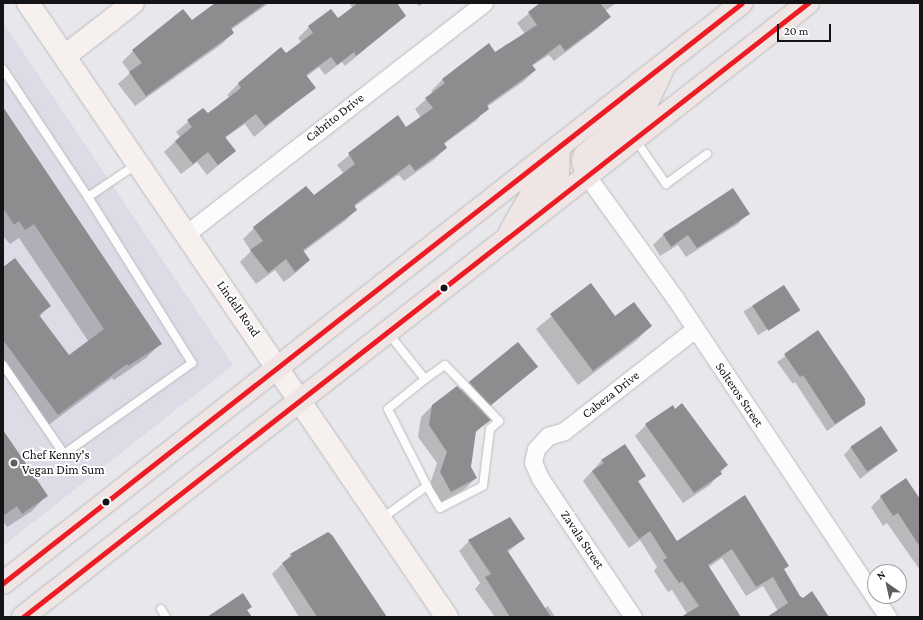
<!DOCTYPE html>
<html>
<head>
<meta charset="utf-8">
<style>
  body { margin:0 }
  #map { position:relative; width:923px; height:620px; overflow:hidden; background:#e8e8ec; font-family:"Crimson Pro",serif }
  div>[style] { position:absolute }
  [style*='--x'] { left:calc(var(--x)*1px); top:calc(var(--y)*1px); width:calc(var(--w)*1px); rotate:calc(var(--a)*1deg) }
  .built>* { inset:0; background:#dcdbe6 }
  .shadow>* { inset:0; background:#0003; transform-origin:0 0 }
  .building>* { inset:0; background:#8d8d90; transform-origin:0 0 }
  .roads { filter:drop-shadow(0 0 1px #bcbcbf) drop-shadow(0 0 1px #bcbcbf) }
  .lane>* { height:8px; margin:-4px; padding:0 4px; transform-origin:4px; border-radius:4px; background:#fcfcfc }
  .street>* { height:17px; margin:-8.5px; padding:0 8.5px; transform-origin:8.5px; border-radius:8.5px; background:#fcfcfc }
  .secondary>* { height:22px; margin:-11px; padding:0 11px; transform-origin:11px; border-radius:11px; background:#f6f0ef }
  .primary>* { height:22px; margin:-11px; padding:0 11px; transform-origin:11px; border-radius:11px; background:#eee5e4 }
  .bus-1>* { height:5px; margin:-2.5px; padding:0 2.5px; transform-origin:2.5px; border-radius:2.5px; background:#ed1c24 }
  .dots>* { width:11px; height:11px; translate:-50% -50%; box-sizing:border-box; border:2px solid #fff; border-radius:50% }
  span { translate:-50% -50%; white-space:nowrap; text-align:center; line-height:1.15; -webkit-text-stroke:4px #fff; paint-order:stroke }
  .street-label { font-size:13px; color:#141316 }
  .poi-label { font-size:13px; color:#141316 }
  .left { translate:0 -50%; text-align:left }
  .frame { position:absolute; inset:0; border:4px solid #141316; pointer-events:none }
  .north { position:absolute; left:867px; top:564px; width:40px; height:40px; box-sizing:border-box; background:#fff; border:1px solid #a1a1a2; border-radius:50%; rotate:326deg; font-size:11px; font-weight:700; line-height:16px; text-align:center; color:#141316 }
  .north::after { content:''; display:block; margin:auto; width:14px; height:18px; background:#5e5e61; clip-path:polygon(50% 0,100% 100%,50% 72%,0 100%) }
  .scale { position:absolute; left:777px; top:24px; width:54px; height:18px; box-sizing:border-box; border:2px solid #141316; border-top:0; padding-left:5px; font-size:12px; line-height:14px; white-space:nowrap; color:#141316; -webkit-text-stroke:3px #fff; paint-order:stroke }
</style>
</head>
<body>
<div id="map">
  <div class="built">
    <div style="clip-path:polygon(3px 22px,233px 365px,3px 546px)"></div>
  </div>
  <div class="shadow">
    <div style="clip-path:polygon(217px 3px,269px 3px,231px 30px,233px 33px,222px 44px,135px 106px,118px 84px,130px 73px,122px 62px,133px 51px,192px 22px)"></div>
    <div style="clip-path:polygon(352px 3px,400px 3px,397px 5px,405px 16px,345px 66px,342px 62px,325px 75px,319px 67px,306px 77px,314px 88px,254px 137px,245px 124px,225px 138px,235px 151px,207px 175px,197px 162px,181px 174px,164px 152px,180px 137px,176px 132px,203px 109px,207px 114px,230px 98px,227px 95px,238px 84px,281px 49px,285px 55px,302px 43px,298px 38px,309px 27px,338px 19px,353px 8px,350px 5px)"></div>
    <div style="clip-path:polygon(416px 3px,424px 3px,419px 6px)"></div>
    <div style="clip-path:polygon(542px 3px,616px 3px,605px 11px,609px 17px,598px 28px,554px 61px,549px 55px,532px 66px,535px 70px,524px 81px,487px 107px,477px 120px,444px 144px,446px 148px,435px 159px,404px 181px,399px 175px,395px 177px,354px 207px,356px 210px,345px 221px,303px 252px,309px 260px,298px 271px,284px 282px,275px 270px,256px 284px,240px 262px,251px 251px,243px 239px,254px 228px,313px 197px,344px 174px,337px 165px,398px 116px,406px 128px,421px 118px,415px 109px,433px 93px,431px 91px,442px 80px,488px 44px,495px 53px,525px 34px,517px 23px)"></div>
    <div style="clip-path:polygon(3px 108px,160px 344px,146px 358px,114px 380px,112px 378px,43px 429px,3px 374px,3px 268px,49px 306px,39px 317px,68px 357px,89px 342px,19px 238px,10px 244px,3px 236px)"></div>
    <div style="clip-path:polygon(733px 189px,748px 213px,738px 224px,686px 257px,678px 245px,660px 256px,653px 245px,663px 235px)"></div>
    <div style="clip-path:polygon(590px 284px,615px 317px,651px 326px,636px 341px,578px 385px,536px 329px)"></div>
    <div style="left:784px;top:286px;width:28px;height:48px;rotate:58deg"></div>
    <div style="clip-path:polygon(818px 332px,866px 403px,827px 431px,795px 382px,793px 384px,777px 362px)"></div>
    <div style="clip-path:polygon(536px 367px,482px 413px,489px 420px,474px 434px,470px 467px,476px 478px,465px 489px,440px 503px,430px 484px,437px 463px,418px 437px,421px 417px,432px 406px,460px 390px,469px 382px)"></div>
    <div style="clip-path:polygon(675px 410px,727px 465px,710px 485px,683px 503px,635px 436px,646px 425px)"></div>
    <div style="clip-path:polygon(3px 432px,46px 496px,32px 511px,7px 527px,3px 521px)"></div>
    <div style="clip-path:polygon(851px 447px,897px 451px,860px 479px,844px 455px)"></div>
    <div style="clip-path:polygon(602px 460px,644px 476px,637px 483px,677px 543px,744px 496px,788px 565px,783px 570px,799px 596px,828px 617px,771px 617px,778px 611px,763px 586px,746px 596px,722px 558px,709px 567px,740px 617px,689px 617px,672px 590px,668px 592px,654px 571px,657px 567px,640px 540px,629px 548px,583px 481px)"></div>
    <div style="clip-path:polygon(881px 497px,920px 501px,920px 570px,887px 523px,883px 526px,871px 507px)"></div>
    <div style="clip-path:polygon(523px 539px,508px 552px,544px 609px,548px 606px,555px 617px,495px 617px,475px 589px,480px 583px,459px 551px,469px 541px)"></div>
    <div style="clip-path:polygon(291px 555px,385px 617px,299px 617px,272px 574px)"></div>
  </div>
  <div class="building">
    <div style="clip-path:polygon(215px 3px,266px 3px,231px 28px,234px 33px,146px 96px,129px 72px,142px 63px,132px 50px,183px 9px,192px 20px)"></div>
    <div style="clip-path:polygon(358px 3px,397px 3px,406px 16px,356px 56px,354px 52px,337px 65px,331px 57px,306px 75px,316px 88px,265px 126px,256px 114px,225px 137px,236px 151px,218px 165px,208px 152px,193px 164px,175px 141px,192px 127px,187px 120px,203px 108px,208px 113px,241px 88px,238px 83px,281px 47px,286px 53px,313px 33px,308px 26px,331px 9px,338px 18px)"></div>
    <div style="clip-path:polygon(540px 3px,600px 3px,611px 17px,565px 51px,560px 44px,532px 65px,536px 70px,487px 105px,489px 109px,444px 143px,447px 148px,415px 171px,410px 164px,407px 166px,354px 205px,357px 210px,303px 250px,310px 260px,295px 272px,286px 259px,268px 273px,250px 250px,263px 241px,253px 227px,306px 186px,314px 195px,355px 164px,348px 153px,398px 115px,406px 127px,433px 108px,425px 98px,445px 83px,442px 79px,489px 43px,495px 52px,537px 25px,528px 12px)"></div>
    <div style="clip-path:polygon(3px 107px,162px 344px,128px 366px,127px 364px,58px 415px,3px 340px,3px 267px,15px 258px,51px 306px,39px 315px,69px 355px,104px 329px,34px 224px,25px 230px,19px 221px,14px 225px,3px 208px)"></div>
    <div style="clip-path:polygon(733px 188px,750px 214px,697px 248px,688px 235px,671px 247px,663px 234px)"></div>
    <div style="clip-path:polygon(591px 283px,615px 316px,634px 302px,652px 326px,593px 371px,550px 314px)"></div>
    <div style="left:784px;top:285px;width:30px;height:38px;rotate:57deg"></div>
    <div style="clip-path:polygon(818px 330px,865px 399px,865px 405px,835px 424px,803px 375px,800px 377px,784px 354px)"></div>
    <div style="left:518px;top:342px;width:32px;height:63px;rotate:51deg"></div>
    <div style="clip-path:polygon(457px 386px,491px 420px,476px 431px,471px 467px,477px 478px,451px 492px,440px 472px,447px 452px,429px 425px,432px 405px)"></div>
    <div style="clip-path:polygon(682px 403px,728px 465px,720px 471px,722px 474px,694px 493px,645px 424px,673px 405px,675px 409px)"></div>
    <div style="left:881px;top:426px;width:30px;height:37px;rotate:56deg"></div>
    <div style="clip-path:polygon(3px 430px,48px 496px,22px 514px,17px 506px,3px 516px)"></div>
    <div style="clip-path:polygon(625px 444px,646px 476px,638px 481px,677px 541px,745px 495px,789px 566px,784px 569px,800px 596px,803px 598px,812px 591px,829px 617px,767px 617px,788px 603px,773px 577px,756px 587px,732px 549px,708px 565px,741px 617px,681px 617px,699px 606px,682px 581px,679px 583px,663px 560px,667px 558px,650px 531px,639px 539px,592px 471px,604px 463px,601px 460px)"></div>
    <div style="clip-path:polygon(906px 478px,920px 499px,920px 547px,898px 513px,893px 516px,880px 496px)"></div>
    <div style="clip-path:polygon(510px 517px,525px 539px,507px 550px,551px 617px,510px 617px,485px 577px,491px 574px,468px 540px)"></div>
    <div style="clip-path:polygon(328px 532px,332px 535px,387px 617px,317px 617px,282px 563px,292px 556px,290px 554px)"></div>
    <div style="clip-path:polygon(243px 593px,252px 607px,247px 610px,252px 617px,207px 617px)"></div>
  </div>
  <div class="roads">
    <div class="lane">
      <div style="--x:3;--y:69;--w:154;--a:56.4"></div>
      <div style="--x:88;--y:197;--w:196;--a:57.9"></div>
      <div style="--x:192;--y:363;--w:157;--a:144.6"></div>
      <div style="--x:64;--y:454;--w:108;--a:-124.4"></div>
      <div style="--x:635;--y:139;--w:55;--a:55.4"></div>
      <div style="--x:666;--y:184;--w:51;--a:-36.2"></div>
      <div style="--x:88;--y:197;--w:59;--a:-34"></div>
      <div style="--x:425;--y:379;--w:24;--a:-35"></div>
      <div style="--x:445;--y:365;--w:78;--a:46"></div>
      <div style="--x:499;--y:421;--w:12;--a:138"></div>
      <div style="--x:490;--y:429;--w:57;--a:97"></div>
      <div style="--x:483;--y:486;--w:48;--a:152.9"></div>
      <div style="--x:440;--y:508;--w:26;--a:-121"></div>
      <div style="--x:381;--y:519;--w:57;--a:-35.7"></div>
      <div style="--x:427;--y:486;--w:86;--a:-116.9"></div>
      <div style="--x:388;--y:409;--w:48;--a:-39"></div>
      <div style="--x:425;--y:379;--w:59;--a:-128.8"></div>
      <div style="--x:161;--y:609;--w:9;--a:58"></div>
    </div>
    <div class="street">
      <div style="--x:587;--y:176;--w:150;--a:54.2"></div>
      <div style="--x:675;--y:298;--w:384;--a:56.3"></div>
      <div style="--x:186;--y:234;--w:377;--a:-37.8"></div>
      <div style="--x:633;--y:617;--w:167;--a:-123.8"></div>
      <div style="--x:540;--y:478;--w:17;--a:-114"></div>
      <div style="--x:533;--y:462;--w:13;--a:-77"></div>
      <div style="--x:536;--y:449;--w:18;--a:-47"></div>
      <div style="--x:548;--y:436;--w:17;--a:-17"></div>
      <div style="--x:564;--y:431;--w:166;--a:-37.9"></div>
    </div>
    <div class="secondary">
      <div style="--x:28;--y:3;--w:743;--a:55.69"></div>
      <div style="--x:65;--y:56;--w:86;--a:-37.9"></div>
    </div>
    <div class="primary">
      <div style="--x:587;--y:176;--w:16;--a:-105"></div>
      <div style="--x:583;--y:161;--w:6;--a:-72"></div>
      <div style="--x:585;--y:155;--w:81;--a:-40"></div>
      <div style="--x:647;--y:103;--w:41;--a:-65.3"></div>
      <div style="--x:511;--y:230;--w:38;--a:-60"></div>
      <div style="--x:530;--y:197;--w:37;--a:-41"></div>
      <div style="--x:558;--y:173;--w:27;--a:-88"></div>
      <div style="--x:3;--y:583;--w:939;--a:-38.13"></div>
      <div style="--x:23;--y:617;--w:997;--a:-38.03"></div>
    </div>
  </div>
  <div class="bus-1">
    <div style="--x:3;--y:583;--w:939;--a:-38.13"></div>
    <div style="--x:23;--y:617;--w:997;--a:-38.03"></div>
  </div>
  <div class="dots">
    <div style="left:444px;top:288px;background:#141316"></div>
    <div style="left:14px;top:463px;background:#5e5e61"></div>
    <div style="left:106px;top:502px;background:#141316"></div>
  </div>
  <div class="street-label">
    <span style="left:335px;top:118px;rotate:-38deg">Cabrito Drive</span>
    <span style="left:238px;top:309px;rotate:55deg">Lindell Road</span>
    <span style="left:611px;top:395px;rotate:-38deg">Cabeza Drive</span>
    <span style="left:739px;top:395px;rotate:56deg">Solteros Street</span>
    <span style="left:582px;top:540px;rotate:56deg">Zavala Street</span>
  </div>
  <div class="poi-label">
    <span class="left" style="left:22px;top:463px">Chef Kenny's<br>Vegan Dim Sum</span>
  </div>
  <div class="frame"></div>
  <div class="north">N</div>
  <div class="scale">20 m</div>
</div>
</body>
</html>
